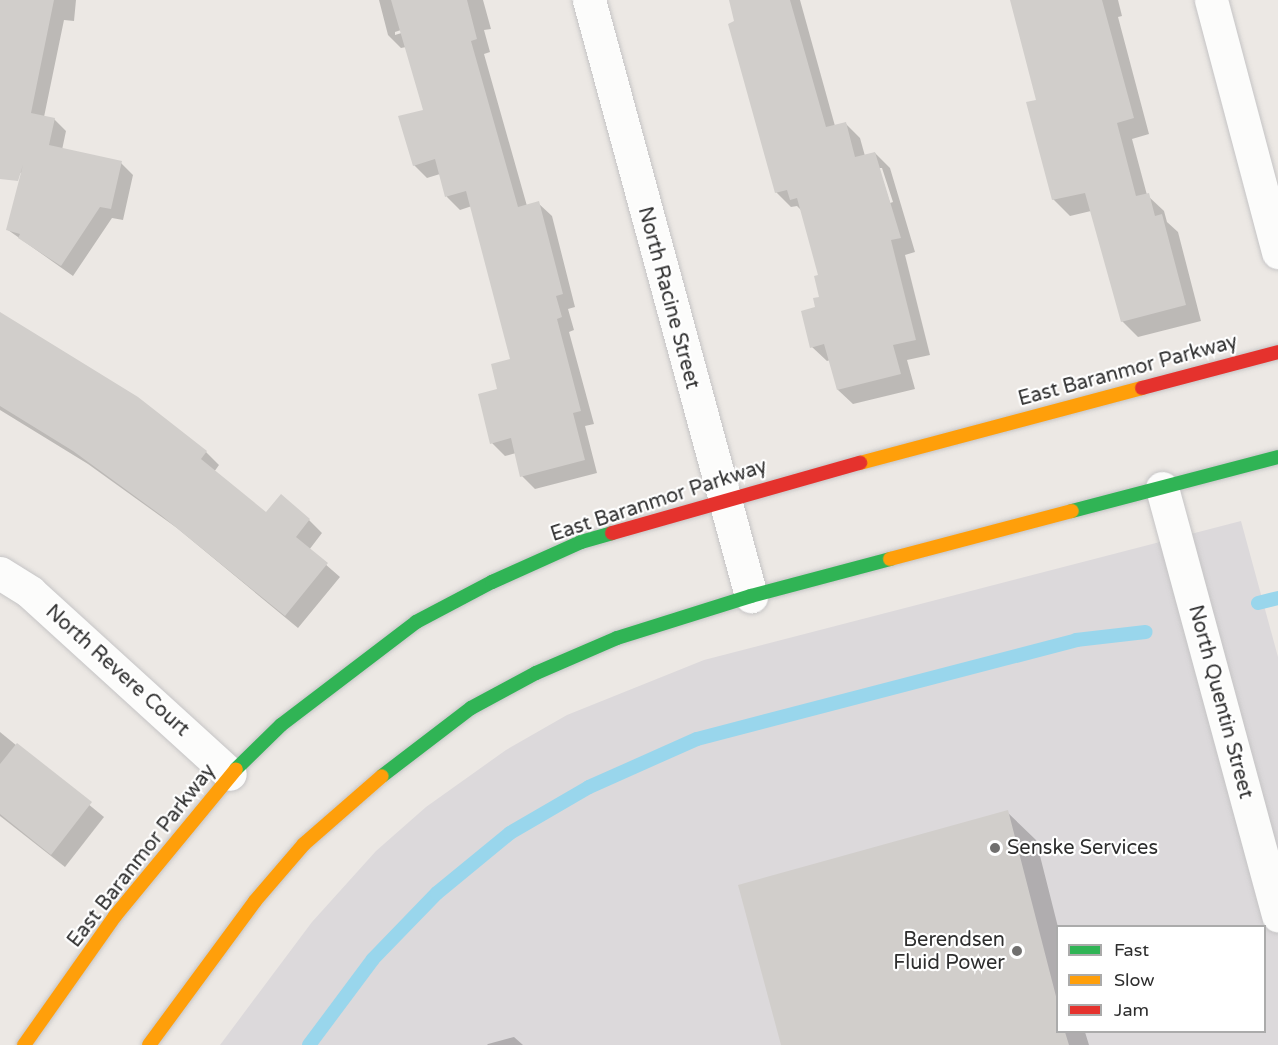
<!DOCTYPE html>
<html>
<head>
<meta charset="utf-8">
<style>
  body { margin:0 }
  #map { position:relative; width:1278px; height:1045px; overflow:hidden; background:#ece8e4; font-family:"Varela Round",sans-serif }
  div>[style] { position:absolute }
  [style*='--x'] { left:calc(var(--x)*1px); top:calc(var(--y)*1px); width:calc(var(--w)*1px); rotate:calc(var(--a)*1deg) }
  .industrial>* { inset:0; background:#dcd9db }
  .shadow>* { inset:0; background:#0003 }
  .stream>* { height:14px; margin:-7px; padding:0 7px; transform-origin:7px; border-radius:7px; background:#99d6ec }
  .building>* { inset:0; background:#d1cecb }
  .roads { filter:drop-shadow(0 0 2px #c5c4c5) drop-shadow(0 0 2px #c5c4c5) }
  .street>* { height:33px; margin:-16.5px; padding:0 16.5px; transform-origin:16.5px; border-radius:16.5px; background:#fcfcfb }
  .fast>* { height:14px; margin:-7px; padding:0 7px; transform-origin:7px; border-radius:7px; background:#30b455 }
  .slow>* { height:14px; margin:-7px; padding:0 7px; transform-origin:7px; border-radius:7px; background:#ff9f0a }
  .jam>* { height:14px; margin:-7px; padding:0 7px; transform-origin:7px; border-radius:7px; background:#e5322d }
  .dots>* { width:16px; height:16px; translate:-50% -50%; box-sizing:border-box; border:3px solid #fff; border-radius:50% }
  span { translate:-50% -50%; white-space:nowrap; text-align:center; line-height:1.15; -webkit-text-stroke:4.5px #fff; paint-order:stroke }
  .street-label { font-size:20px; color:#2e2e2e }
  .poi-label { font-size:20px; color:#2e2e2e }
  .left { translate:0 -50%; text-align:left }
  .right { translate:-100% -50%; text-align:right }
  .legend { position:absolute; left:1056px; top:925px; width:210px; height:108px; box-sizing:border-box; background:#fff; border:2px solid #ababab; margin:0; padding:8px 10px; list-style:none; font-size:18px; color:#2e2e2e }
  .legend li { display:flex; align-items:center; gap:12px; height:30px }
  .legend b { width:30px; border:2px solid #ababab }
</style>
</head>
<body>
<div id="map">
  <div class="industrial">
    <div style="clip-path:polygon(evenodd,1241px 521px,1278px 657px,1278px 1045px,220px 1045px,312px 922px,376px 851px,426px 807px,506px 750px,567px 715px,704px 660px,1241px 521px,1058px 926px,1264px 926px,1264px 1032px,1058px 1032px,1058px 926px)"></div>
  </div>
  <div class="shadow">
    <div style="clip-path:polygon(0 0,76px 0,74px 21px,64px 20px,44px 117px,54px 119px,66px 131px,62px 150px,121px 163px,133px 175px,123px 220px,112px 218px,73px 276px,8px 230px,22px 173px,0 169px)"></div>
    <div style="clip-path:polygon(evenodd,379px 0,483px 0,491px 29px,484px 30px,490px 52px,484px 54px,527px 206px,538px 203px,552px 216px,575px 307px,568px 309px,574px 330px,569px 332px,594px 424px,585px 426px,597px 473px,535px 489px,522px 476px,516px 453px,505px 456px,492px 443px,499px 390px,512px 360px,472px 206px,460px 210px,447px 197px,440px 174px,427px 178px,414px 165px,425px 111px,406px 47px,401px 48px,388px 35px,379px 0,407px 28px,408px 31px,395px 35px,395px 32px,407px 28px)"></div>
    <div style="clip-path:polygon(evenodd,735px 0,800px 0,835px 126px,845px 123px,860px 138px,865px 156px,875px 153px,890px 168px,915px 252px,905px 255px,930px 355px,907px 360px,915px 389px,853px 404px,838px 390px,830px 360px,827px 361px,812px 347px,821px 298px,820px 276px,802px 211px,797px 206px,791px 207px,776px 192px,736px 22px,735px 0,879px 168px,882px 168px,893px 202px,890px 203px,879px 168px)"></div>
    <div style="clip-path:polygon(1012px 0,1118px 0,1122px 16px,1118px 17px,1149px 134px,1132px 139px,1147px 195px,1164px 211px,1167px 222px,1178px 232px,1201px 321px,1138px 337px,1122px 321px,1091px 211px,1070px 216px,1053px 199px,1038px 101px)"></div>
    <div style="clip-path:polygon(0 314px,206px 452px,219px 465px,214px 472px,266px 514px,309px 520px,322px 533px,309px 550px,340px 577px,298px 628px,177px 528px,88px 464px,0 410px)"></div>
    <div style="clip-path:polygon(0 732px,104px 817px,65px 867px,0 816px)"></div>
    <div style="clip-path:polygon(1007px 812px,1036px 840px,1058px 927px,1058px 1032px,1085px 1032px,1089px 1045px,782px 1045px)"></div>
    <div style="clip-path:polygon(514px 1037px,523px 1045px,487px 1045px,488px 1044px)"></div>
  </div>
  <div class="stream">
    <div style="--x:1258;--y:603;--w:21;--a:-14"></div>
    <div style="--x:309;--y:1045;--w:107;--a:-53.3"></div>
    <div style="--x:373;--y:959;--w:92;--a:-45.9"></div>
    <div style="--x:437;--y:893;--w:94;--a:-39.4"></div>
    <div style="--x:510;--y:833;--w:91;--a:-30.2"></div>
    <div style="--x:589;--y:787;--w:118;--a:-24"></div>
    <div style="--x:697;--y:739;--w:392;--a:-14.6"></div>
    <div style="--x:1076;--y:640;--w:70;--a:-6.5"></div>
  </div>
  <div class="building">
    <div style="clip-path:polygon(0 0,54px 0,31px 113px,55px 118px,49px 145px,122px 161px,111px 209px,100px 207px,61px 266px,18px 238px,20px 234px,6px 230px,23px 165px,18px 181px,0 179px)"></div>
    <div style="clip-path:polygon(391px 0,467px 0,477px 39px,471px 41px,518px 207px,539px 201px,563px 294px,556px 296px,562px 317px,557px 319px,581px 411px,573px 413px,585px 460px,520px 477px,511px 438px,490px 444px,478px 394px,497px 389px,491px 364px,510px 359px,466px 191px,445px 197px,435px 159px,413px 166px,398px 116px,423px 110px)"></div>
    <div style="clip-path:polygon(729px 0,790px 0,826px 127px,846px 122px,855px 157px,875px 152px,901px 238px,891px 240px,916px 340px,893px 345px,901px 374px,837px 390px,824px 344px,810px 348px,801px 311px,815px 307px,813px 298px,819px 297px,814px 276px,818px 275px,797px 198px,790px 200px,787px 190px,775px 193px,728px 24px,734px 21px)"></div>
    <div style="clip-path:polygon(1010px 0,1102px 0,1134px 118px,1117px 123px,1136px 196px,1149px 193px,1155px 216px,1162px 214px,1186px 305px,1121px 322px,1085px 193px,1052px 200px,1026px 102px,1036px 100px)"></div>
    <div style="clip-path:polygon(0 312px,138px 397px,207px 451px,201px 459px,266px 512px,281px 494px,310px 519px,296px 537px,328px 563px,285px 616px,162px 516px,73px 451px,0 406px)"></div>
    <div style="clip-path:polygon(17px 743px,92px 802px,51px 855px,0 814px,0 764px)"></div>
    <div style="clip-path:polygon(1008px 810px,1058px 1004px,1058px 1032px,1065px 1032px,1069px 1045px,781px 1045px,738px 885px)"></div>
  </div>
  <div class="roads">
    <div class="street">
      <div style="--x:589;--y:0;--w:618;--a:74.79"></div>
      <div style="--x:1211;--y:0;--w:261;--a:75.1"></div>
      <div style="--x:1162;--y:488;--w:443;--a:74.8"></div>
      <div style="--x:0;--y:573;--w:36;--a:32"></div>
      <div style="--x:30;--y:592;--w:270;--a:42.3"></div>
    </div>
    <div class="fast">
      <div style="--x:1072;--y:511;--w:213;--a:-14.7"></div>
      <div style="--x:236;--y:769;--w:63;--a:-44.4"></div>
      <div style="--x:281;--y:725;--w:170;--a:-37.3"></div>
      <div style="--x:416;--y:622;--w:86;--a:-27.8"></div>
      <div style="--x:492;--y:582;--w:98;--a:-24.2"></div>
      <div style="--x:581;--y:542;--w:32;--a:-16"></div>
      <div style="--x:382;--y:776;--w:112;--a:-37.4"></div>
      <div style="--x:471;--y:708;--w:74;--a:-28.3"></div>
      <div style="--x:536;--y:673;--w:88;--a:-23.4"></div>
      <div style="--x:617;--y:638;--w:140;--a:-17.4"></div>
      <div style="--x:751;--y:596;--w:144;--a:-14.9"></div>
    </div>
    <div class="slow">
      <div style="--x:860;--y:463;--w:292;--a:-14.9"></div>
      <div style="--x:890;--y:559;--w:188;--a:-14.8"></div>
      <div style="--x:24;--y:1045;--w:158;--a:-54.8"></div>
      <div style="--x:115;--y:916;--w:190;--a:-50.5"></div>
      <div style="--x:149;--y:1045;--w:179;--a:-53.6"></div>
      <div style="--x:255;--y:901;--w:75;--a:-49.3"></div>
      <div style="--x:304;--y:844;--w:103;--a:-41.1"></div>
    </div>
    <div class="jam">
      <div style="--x:1142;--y:388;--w:141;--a:-14.8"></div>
      <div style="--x:612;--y:533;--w:258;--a:-15.8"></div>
    </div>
  </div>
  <div class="dots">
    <div style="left:995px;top:848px;background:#706f6e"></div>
    <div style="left:1017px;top:951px;background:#706f6e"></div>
  </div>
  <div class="street-label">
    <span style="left:668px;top:298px;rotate:75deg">North Racine Street</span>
    <span style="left:1128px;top:371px;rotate:-15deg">East Baranmor Parkway</span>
    <span style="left:659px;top:501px;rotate:-18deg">East Baranmor Parkway</span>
    <span style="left:117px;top:671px;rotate:42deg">North Revere Court</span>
    <span style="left:1220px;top:702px;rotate:75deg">North Quentin Street</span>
    <span style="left:142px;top:856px;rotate:-52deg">East Baranmor Parkway</span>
  </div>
  <div class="poi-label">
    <span class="left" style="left:1007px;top:848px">Senske Services</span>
    <span class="right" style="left:1005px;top:952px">Berendsen<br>Fluid Power</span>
  </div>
  <ul class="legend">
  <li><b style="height:8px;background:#30b455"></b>Fast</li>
  <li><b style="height:8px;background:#ff9f0a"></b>Slow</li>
  <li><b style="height:8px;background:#e5322d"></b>Jam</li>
  </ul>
</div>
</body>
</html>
